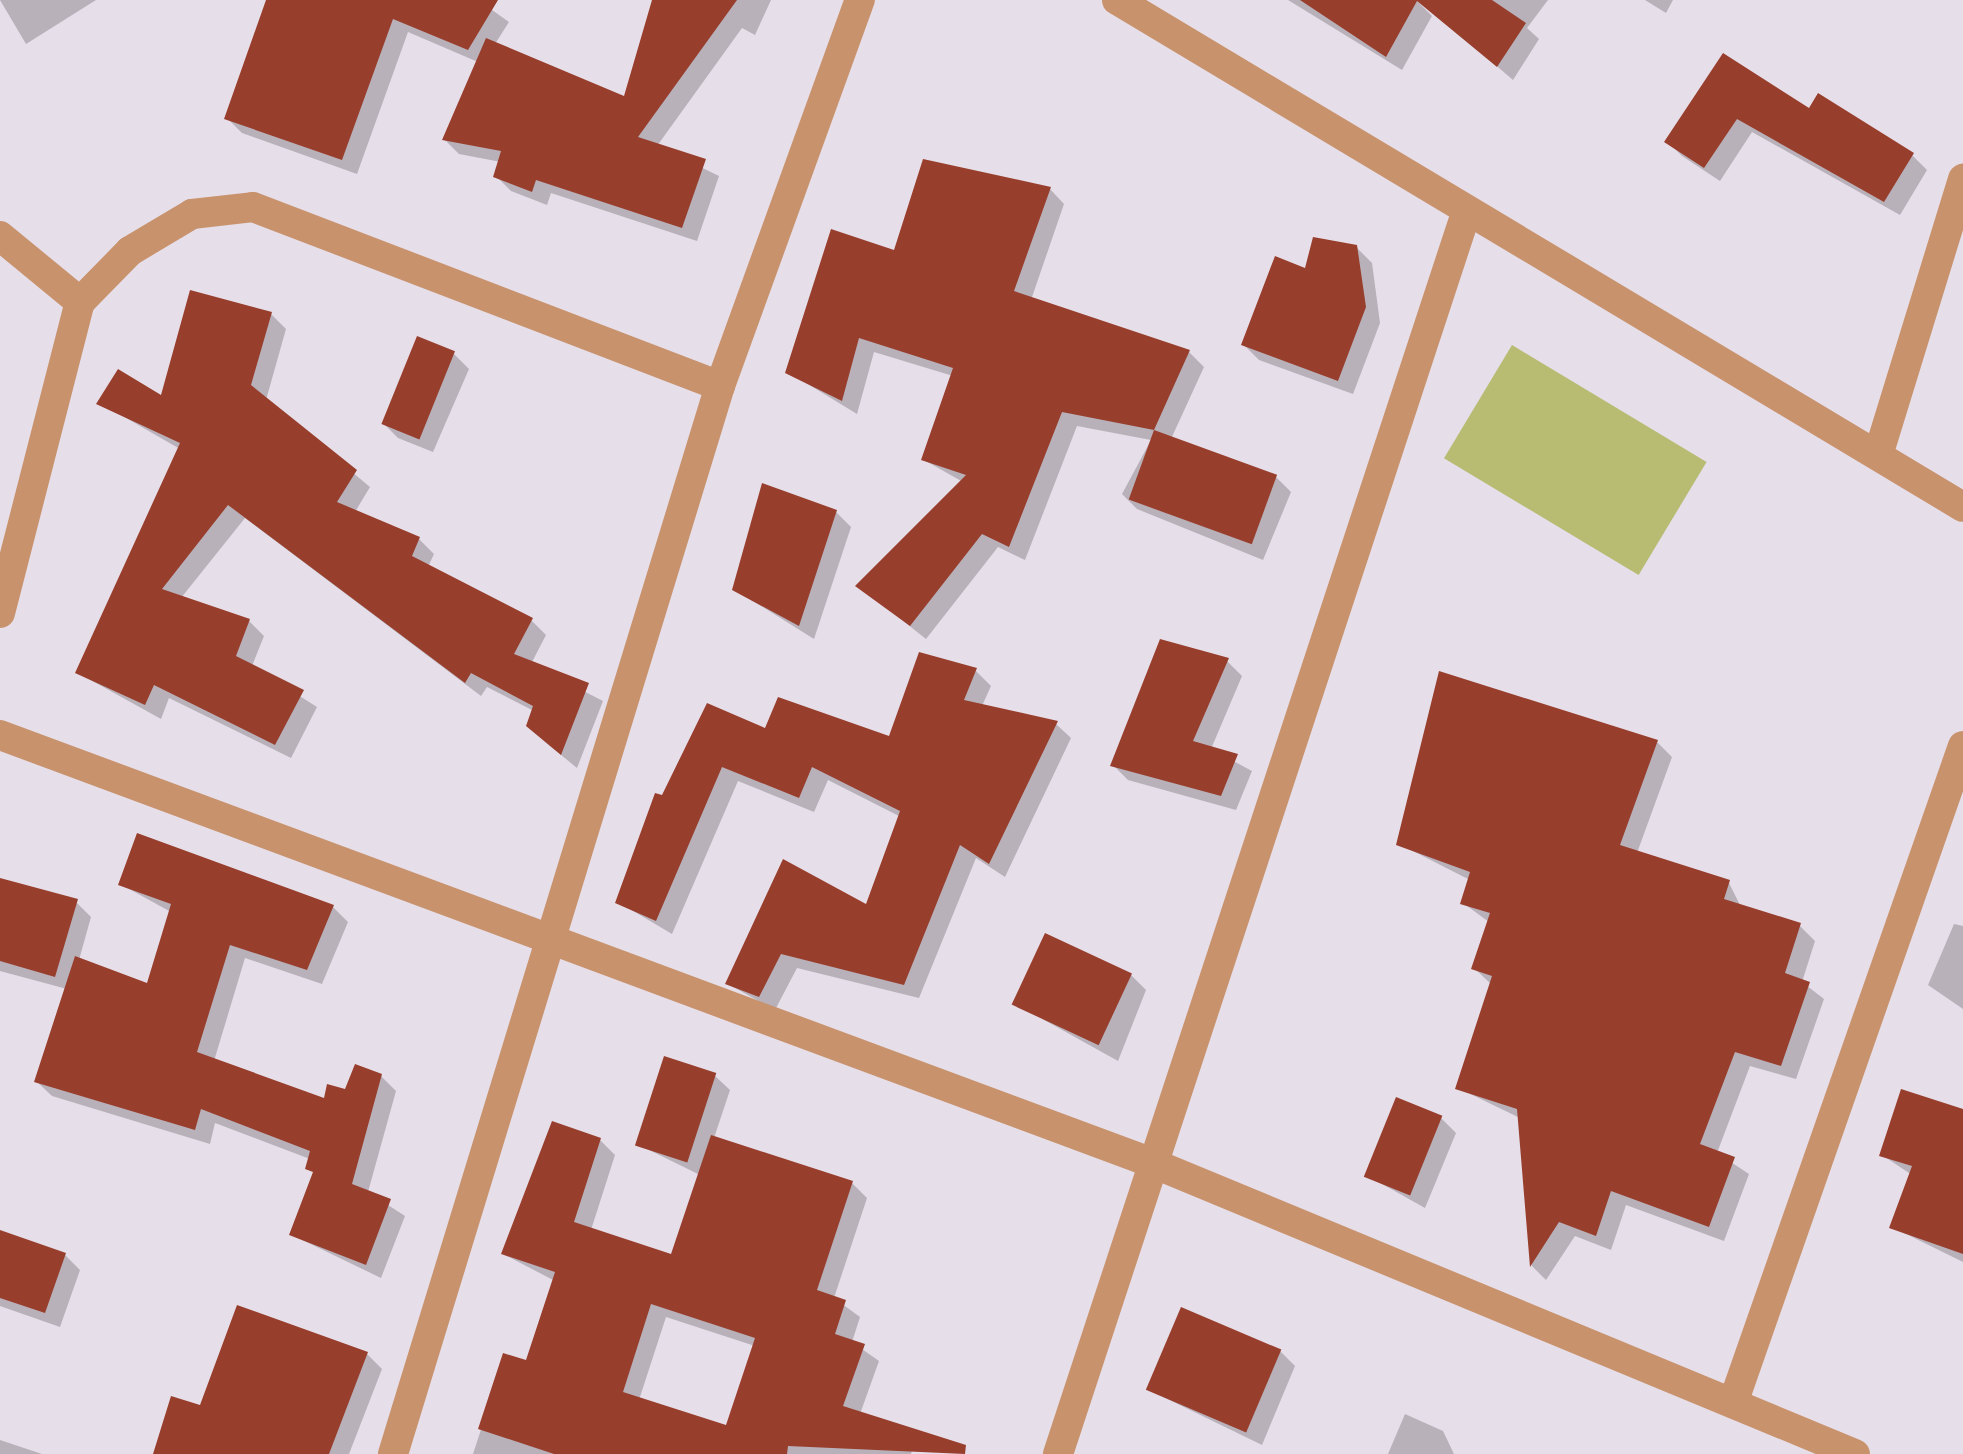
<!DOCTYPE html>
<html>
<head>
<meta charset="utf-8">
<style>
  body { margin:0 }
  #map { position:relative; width:1963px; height:1454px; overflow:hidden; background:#e6dee9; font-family:"Fira Sans Condensed",sans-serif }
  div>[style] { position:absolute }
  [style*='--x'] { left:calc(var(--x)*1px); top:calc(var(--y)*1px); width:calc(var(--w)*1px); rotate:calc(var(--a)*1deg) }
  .green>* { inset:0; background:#b7bc72; transform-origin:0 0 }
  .shadow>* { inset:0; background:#0003 }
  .building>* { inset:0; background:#983e2c; transform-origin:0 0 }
  .street>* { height:30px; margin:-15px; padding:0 15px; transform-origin:15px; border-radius:15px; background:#c8926c }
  span { translate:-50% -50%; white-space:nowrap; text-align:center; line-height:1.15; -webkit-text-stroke:10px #fff; paint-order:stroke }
</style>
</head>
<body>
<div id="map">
  <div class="green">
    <div style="left:1512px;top:345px;width:227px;height:132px;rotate:31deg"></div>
  </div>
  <div class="shadow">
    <div style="clip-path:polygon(0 0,96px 0,26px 44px)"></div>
    <div style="clip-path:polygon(269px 0,478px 0,509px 22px,495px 44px,625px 100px,655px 0,771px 0,755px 35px,742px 28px,657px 146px,719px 176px,697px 241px,551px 193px,547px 205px,511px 191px,496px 176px,501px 162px,459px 154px,444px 139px,478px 62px,408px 32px,357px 174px,242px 133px,227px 118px)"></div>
    <div style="clip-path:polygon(1288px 0,1416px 0,1432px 16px,1402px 70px)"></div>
    <div style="clip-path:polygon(1446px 0,1548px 0,1527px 28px,1539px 39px,1513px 80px,1436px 14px)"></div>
    <div style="clip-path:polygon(1645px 0,1673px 0,1666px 13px)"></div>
    <div style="clip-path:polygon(1724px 56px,1809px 111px,1912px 155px,1927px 170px,1900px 215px,1752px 132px,1720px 181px,1682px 156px,1667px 141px)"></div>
    <div style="clip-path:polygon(1050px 189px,1064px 204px,1031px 300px,1189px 352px,1204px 367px,1171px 439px,1276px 477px,1291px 492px,1263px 560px,1137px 509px,1122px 494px,1151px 440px,1077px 426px,1025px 560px,998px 547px,926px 639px,859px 586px,963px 482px,924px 460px,953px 376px,874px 352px,857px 414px,788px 372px,895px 253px)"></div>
    <div style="clip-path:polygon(1356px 247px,1372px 263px,1380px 323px,1353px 394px,1259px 360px,1244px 345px,1307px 271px)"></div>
    <div style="clip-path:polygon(271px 314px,286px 329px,266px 400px,370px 487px,355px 512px,419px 539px,434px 554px,428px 567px,531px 620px,546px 635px,531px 664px,603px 701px,577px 768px,544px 741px,534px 711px,487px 687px,481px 696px,245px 518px,181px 598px,249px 621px,264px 636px,252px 666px,317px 707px,291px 758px,169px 698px,161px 719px,78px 673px,180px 449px,100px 403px,163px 399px)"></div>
    <div style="clip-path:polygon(454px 354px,469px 369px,433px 452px,398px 438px,383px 423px)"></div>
    <div style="clip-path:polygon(836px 512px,851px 527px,814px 639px,734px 589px)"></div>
    <div style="clip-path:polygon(1227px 661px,1242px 676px,1211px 749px,1252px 771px,1236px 810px,1128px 780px,1113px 765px)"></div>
    <div style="clip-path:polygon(976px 671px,991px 686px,982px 706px,1056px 724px,1071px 738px,1005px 877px,976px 858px,919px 998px,797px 968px,775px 1010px,728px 984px,784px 862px,867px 908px,901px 817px,828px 780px,814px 812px,738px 781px,672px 934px,618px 902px,664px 798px,766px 731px,891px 739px)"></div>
    <div style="clip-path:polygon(1657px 742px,1672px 757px,1637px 853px,1729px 883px,1741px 907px,1800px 926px,1815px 941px,1802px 982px,1824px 999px,1796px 1079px,1750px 1066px,1717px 1153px,1749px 1174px,1724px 1241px,1626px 1205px,1611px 1250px,1575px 1236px,1546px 1280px,1532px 1266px,1520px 1118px,1458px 1088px,1492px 985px,1474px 968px,1489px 922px,1463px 903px,1470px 880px,1399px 844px)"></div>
    <div style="clip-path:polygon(0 884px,76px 902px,91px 917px,79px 960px,149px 986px,171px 912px,120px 884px,333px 907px,348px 922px,322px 984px,245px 958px,214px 1061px,326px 1101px,381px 1076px,396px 1091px,368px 1192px,405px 1216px,381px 1278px,292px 1235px,314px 1176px,310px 1159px,215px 1123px,210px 1144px,52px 1096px,36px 1081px,67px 989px,0 971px)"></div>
    <div style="clip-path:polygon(1954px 924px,1963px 926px,1963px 1009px,1928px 985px)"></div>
    <div style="clip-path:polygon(1131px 975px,1146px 990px,1118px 1061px,1019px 1006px)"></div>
    <div style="clip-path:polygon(evenodd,714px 1075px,730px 1090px,714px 1138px,852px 1183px,867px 1198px,834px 1298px,860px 1317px,852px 1342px,879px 1361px,860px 1414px,915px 1442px,911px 1454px,473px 1454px,505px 1356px,527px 1363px,555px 1281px,503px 1254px,600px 1140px,615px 1155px,591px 1230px,673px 1257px,700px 1175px,637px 1144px,714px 1075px,666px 1317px,755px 1346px,727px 1428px,639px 1400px,666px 1317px)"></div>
    <div style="clip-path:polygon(1963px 1112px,1963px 1262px,1892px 1227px,1912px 1175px,1882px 1155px)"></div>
    <div style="clip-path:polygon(1441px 1118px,1456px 1133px,1425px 1208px,1366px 1175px)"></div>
    <div style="clip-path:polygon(0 1233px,65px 1255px,80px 1270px,60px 1327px,0 1306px)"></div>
    <div style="clip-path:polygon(1280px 1351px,1295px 1366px,1262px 1445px,1149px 1390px)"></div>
    <div style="clip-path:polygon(367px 1354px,382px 1369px,349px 1454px,155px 1454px,201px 1408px)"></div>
    <div style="clip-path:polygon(1405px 1414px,1443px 1431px,1454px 1454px,1388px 1454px)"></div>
    <div style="clip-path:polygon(0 1440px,42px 1454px,0 1454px)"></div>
  </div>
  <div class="building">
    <div style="clip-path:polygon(266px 0,498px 0,468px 50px,393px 19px,342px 160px,224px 119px)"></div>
    <div style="clip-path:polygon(652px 0,737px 0,638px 137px,706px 159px,682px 228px,536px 180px,532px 192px,493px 177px,501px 151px,442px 140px,486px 38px,624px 96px)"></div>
    <div style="clip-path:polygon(1300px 0,1492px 0,1526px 23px,1497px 67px,1417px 1px,1386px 57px)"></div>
    <div style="clip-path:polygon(1723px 53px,1809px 108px,1818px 93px,1914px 153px,1884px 202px,1737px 119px,1704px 168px,1664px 142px)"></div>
    <div style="clip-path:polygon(923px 159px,1051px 187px,1014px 291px,1190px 350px,1154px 430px,1062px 412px,1009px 547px,982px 534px,910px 626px,855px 586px,966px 475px,921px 460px,953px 368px,859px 338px,842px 401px,785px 373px,831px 229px,894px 250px)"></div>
    <div style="clip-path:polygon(1313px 237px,1357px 245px,1366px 307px,1338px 381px,1241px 345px,1275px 256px,1305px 268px)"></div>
    <div style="clip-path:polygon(190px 290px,272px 312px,251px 385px,357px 470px,337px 502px,420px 537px,412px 556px,533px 618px,514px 654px,589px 683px,561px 755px,526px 726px,533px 706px,471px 673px,465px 683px,228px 505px,162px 589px,250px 619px,236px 656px,304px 690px,275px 745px,154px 685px,145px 705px,75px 673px,180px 443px,96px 404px,118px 369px,161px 395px)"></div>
    <div style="left:417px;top:336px;width:41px;height:95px;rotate:22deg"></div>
    <div style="left:1154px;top:430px;width:131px;height:74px;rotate:20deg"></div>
    <div style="clip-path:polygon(762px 483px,837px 510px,799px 626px,732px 590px)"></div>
    <div style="clip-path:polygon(1160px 639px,1229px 658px,1193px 741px,1238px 754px,1221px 796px,1110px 766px)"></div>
    <div style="clip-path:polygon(919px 652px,977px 668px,964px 700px,1058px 721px,989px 864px,960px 845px,904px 985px,781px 954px,759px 997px,725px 984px,783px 859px,866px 904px,900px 811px,812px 767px,799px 798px,722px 767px,656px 921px,615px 903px,655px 793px,662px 795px,707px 703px,765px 728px,778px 697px,889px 736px)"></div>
    <div style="clip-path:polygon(1439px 671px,1658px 740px,1620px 845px,1730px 880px,1724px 899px,1801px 923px,1785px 973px,1810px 982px,1781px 1066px,1735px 1052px,1700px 1144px,1735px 1157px,1709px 1227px,1611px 1191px,1596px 1236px,1559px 1222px,1530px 1267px,1517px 1109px,1455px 1089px,1492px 976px,1471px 969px,1490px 913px,1460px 904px,1470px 872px,1396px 845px)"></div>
    <div style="clip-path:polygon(137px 833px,334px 905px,307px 970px,230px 945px,197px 1052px,324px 1098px,327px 1084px,345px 1089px,355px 1064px,382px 1074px,352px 1184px,391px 1199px,366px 1265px,289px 1235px,313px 1172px,305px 1169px,310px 1151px,201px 1109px,195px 1130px,34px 1082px,75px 956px,147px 983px,171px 904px,118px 885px)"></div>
    <div style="clip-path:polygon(0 878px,78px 899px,55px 977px,0 961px)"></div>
    <div style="left:1045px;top:933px;width:96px;height:79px;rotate:25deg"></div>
    <div style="left:664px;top:1056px;width:55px;height:94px;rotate:18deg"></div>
    <div style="clip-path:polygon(1901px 1089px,1963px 1109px,1963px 1254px,1889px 1228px,1912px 1166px,1879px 1156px)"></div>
    <div style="left:1396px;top:1097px;width:50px;height:86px;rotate:22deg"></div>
    <div style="clip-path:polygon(evenodd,552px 1121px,601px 1138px,574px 1222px,671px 1254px,711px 1135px,853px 1181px,817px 1290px,846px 1300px,835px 1334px,865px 1344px,843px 1406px,966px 1445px,965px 1454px,788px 1446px,787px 1454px,554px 1454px,478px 1429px,503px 1353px,526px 1360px,555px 1272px,501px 1254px,552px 1121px,651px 1304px,755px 1338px,726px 1425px,623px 1392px,651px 1304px)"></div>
    <div style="clip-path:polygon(0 1230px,66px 1253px,45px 1313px,0 1298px)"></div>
    <div style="clip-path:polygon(237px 1305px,368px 1352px,329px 1454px,153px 1454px,171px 1396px,200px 1405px)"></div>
    <div style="left:1181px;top:1307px;width:109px;height:90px;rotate:23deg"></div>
  </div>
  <div class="street">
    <div style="--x:1117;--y:0;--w:986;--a:30.93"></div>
    <div style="--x:0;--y:236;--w:104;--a:39.5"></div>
    <div style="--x:1879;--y:452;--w:286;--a:-72.9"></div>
    <div style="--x:0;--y:613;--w:321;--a:-75.6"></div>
    <div style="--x:80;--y:302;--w:71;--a:-45.6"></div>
    <div style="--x:130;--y:251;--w:72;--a:-30.8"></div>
    <div style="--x:192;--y:214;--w:61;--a:-6.5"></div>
    <div style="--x:253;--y:207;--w:500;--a:20.97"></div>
    <div style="--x:0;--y:735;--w:1227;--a:20.37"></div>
    <div style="--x:1150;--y:1162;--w:763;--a:22.5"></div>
    <div style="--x:1733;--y:1403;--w:696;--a:-70.71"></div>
    <div style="--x:393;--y:1454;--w:1117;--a:-72.98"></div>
    <div style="--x:720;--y:386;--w:411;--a:-70.1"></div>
    <div style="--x:1058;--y:1454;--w:1306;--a:-71.8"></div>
  </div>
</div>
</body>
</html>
